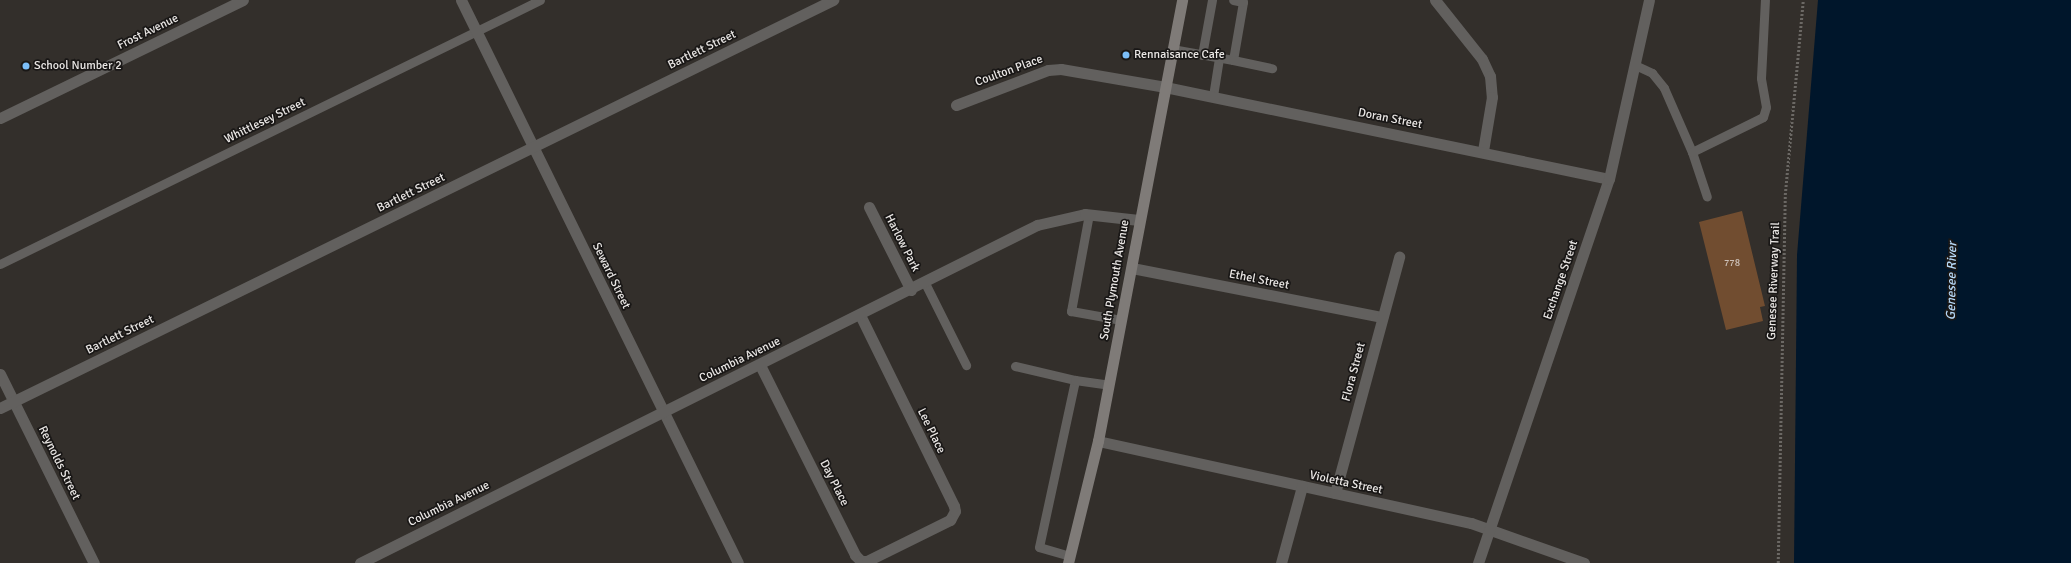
<!DOCTYPE html>
<html>
<head>
<meta charset="utf-8">
<style>
  body { margin:0 }
  #map { position:relative; width:2071px; height:563px; overflow:hidden; background:#332f2b; font-family:Signika,sans-serif }
  div>[style] { position:absolute }
  [style*='--x'] { left:calc(var(--x)*1px); top:calc(var(--y)*1px); width:calc(var(--w)*1px); rotate:calc(var(--a)*1deg) }
  .water>* { inset:0; background:#00162b }
  .building>* { inset:0; background:#714d30 }
  .path>* { height:2.5px; margin-top:-1.25px; transform-origin:0; background:repeating-linear-gradient(90deg,#6b6864 0 2px,transparent 0 4px) }
  .service>* { height:9px; margin:-4.5px; padding:0 4.5px; transform-origin:4.5px; border-radius:4.5px; background:#62605e }
  .minor>* { height:11px; margin:-5.5px; padding:0 5.5px; transform-origin:5.5px; border-radius:5.5px; background:#62605e }
  .tertiary>* { height:11px; margin:-5.5px; padding:0 5.5px; transform-origin:5.5px; border-radius:5.5px; background:#62605e }
  .secondary>* { height:11px; margin:-5.5px; padding:0 5.5px; transform-origin:5.5px; border-radius:5.5px; background:#7f7b78 }
  .dots>* { width:11px; height:11px; translate:-50% -50%; box-sizing:border-box; border:2px solid #191716; border-radius:50% }
  span { translate:-50% -50%; white-space:nowrap; text-align:center; line-height:1.15; -webkit-text-stroke:3.5px #191716; paint-order:stroke }
  .number-label { font-size:10px; color:#ccc0b8 }
  .number-label span { -webkit-text-stroke-width:0 }
  .street-label { font-size:12px; color:#eae7e5 }
  .poi-label { font-size:12px; color:#eae7e5 }
  .left { translate:0 -50%; text-align:left }
  .water-label { font-size:13px; color:#b6d8f7; font-style:italic }
</style>
</head>
<body>
<div id="map">
  <div class="water">
    <div style="clip-path:polygon(1818px 0,2071px 0,2071px 563px,1794px 563px,1797px 255px)"></div>
  </div>
  <div class="building">
    <div style="clip-path:polygon(1742px 211px,1765px 306px,1760px 307px,1763px 321px,1726px 330px,1699px 222px)"></div>
  </div>
  <div class="path">
    <div style="--x:1778;--y:563;--w:368;--a:-88.9"></div>
    <div style="--x:1785;--y:195;--w:196;--a:-84.7"></div>
  </div>
  <div class="service">
    <div style="--x:1172;--y:49;--w:62;--a:10.2"></div>
    <div style="--x:1233;--y:60;--w:59;--a:-80.2"></div>
    <div style="--x:1243;--y:2;--w:10;--a:-169"></div>
    <div style="--x:1202;--y:55;--w:56;--a:-79.7"></div>
    <div style="--x:1233;--y:60;--w:40;--a:12"></div>
    <div style="--x:1635;--y:65;--w:19;--a:25"></div>
    <div style="--x:1652;--y:73;--w:19;--a:51"></div>
    <div style="--x:1664;--y:88;--w:70;--a:66.4"></div>
    <div style="--x:1692;--y:152;--w:47;--a:71.6"></div>
    <div style="--x:1213;--y:96;--w:38;--a:-81"></div>
    <div style="--x:1692;--y:152;--w:79;--a:-26.2"></div>
    <div style="--x:1763;--y:117;--w:10;--a:-73"></div>
    <div style="--x:1766;--y:107;--w:29;--a:-100"></div>
    <div style="--x:1761;--y:78;--w:78;--a:-87.1"></div>
    <div style="--x:1089;--y:214;--w:99;--a:100.5"></div>
    <div style="--x:1071;--y:311;--w:51;--a:10.2"></div>
    <div style="--x:0;--y:264;--w:601;--a:-26.05"></div>
    <div style="--x:925;--y:283;--w:92;--a:63.4"></div>
    <div style="--x:1015;--y:366;--w:62;--a:13.1"></div>
    <div style="--x:1070;--y:556;--w:32;--a:-164"></div>
    <div style="--x:1039;--y:547;--w:171;--a:-77.8"></div>
    <div style="--x:1075;--y:380;--w:34;--a:8"></div>
  </div>
  <div class="minor">
    <div style="--x:1435;--y:0;--w:75;--a:51.5"></div>
    <div style="--x:1482;--y:59;--w:19;--a:65"></div>
    <div style="--x:1490;--y:76;--w:21;--a:85"></div>
    <div style="--x:1492;--y:97;--w:55;--a:99.5"></div>
    <div style="--x:956;--y:105;--w:98;--a:-20.8"></div>
    <div style="--x:1048;--y:70;--w:13;--a:-4"></div>
    <div style="--x:1061;--y:69;--w:106;--a:9.8"></div>
    <div style="--x:1165;--y:87;--w:453;--a:11.7"></div>
    <div style="--x:869;--y:207;--w:93;--a:63.2"></div>
    <div style="--x:1132;--y:268;--w:255;--a:11.1"></div>
    <div style="--x:760;--y:365;--w:212;--a:63.4"></div>
    <div style="--x:855;--y:555;--w:8;--a:45"></div>
    <div style="--x:861;--y:561;--w:6;--a:0"></div>
    <div style="--x:867;--y:561;--w:93;--a:-26.3"></div>
    <div style="--x:950;--y:520;--w:10;--a:-61"></div>
    <div style="--x:955;--y:511;--w:5;--a:-101"></div>
    <div style="--x:954;--y:506;--w:213;--a:-116.2"></div>
    <div style="--x:1098;--y:441;--w:382;--a:12.4"></div>
    <div style="--x:1471;--y:523;--w:120;--a:19.5"></div>
    <div style="--x:1335;--y:493;--w:245;--a:-74.8"></div>
    <div style="--x:1281;--y:563;--w:80;--a:-74.7"></div>
  </div>
  <div class="tertiary">
    <div style="--x:461;--y:0;--w:627;--a:63.8"></div>
    <div style="--x:0;--y:118;--w:270;--a:-25.9"></div>
    <div style="--x:0;--y:374;--w:211;--a:63.6"></div>
    <div style="--x:0;--y:408;--w:928;--a:-26.1"></div>
    <div style="--x:360;--y:563;--w:757;--a:-26.53"></div>
    <div style="--x:1037;--y:225;--w:49;--a:-12.9"></div>
    <div style="--x:1085;--y:214;--w:54;--a:6.3"></div>
    <div style="--x:1478;--y:563;--w:406;--a:-71.2"></div>
    <div style="--x:1609;--y:179;--w:183;--a:-77.4"></div>
  </div>
  <div class="secondary">
    <div style="--x:1068;--y:563;--w:126;--a:-76.2"></div>
    <div style="--x:1098;--y:441;--w:449;--a:-79.2"></div>
  </div>
  <div class="dots">
    <div style="left:1126px;top:55px;background:#7bbef8"></div>
    <div style="left:26px;top:66px;background:#7bbef8"></div>
  </div>
  <div class="number-label">
    <span style="left:1732px;top:264px">778</span>
  </div>
  <div class="street-label">
    <span style="left:148px;top:32px;rotate:-26deg">Frost Avenue</span>
    <span style="left:702px;top:50px;rotate:-26deg">Bartlett Street</span>
    <span style="left:1009px;top:71px;rotate:-20deg">Coulton Place</span>
    <span style="left:1390px;top:119px;rotate:11deg">Doran Street</span>
    <span style="left:265px;top:121px;rotate:-26deg">Whittlesey Street</span>
    <span style="left:411px;top:193px;rotate:-26deg">Bartlett Street</span>
    <span style="left:902px;top:243px;rotate:63deg">Harlow Park</span>
    <span style="left:611px;top:276px;rotate:64deg">Seward Street</span>
    <span style="left:1115px;top:280px;rotate:-80deg">South Plymouth Avenue</span>
    <span style="left:1259px;top:280px;rotate:11deg">Ethel Street</span>
    <span style="left:1561px;top:280px;rotate:-71deg">Exchange Street</span>
    <span style="left:1774px;top:281px;rotate:-88deg">Genesee Riverway Trail</span>
    <span style="left:120px;top:335px;rotate:-26deg">Bartlett Street</span>
    <span style="left:740px;top:360px;rotate:-26deg">Columbia Avenue</span>
    <span style="left:1354px;top:372px;rotate:-75deg">Flora Street</span>
    <span style="left:931px;top:431px;rotate:64deg">Lee Place</span>
    <span style="left:59px;top:463px;rotate:64deg">Reynolds Street</span>
    <span style="left:834px;top:483px;rotate:63deg">Day Place</span>
    <span style="left:1346px;top:483px;rotate:12deg">Violetta Street</span>
    <span style="left:449px;top:504px;rotate:-26deg">Columbia Avenue</span>
  </div>
  <div class="poi-label">
    <span class="left" style="left:1134px;top:55px">Rennaisance Cafe</span>
    <span class="left" style="left:34px;top:66px">School Number 2</span>
  </div>
  <div class="water-label">
    <span style="left:1952px;top:281px;rotate:-89deg">Genesee River</span>
  </div>
</div>
</body>
</html>
